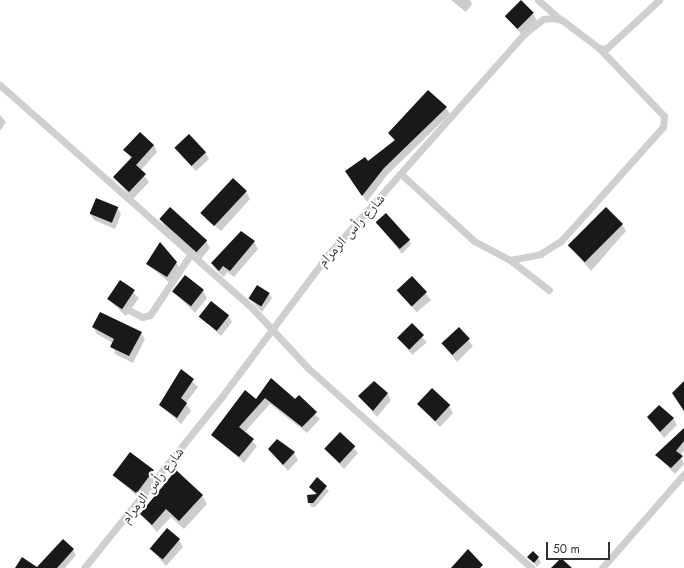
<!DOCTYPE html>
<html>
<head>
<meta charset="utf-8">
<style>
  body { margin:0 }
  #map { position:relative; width:684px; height:568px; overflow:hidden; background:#fff; font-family:Jost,"Noto Naskh Arabic",sans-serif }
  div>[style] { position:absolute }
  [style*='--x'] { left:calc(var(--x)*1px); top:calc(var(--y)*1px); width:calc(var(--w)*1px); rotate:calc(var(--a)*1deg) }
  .shadow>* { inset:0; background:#0003; transform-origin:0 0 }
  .building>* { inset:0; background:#191919; transform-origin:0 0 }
  .minor>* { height:7px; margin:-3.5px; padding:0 3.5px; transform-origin:3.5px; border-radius:3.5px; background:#cfcfcf }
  span { translate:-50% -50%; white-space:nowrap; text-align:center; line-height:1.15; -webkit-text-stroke:4px #fff; paint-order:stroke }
  .street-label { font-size:14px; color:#323232 }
  .scale { position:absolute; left:546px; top:542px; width:64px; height:18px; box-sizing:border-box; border:2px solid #323232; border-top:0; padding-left:5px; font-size:12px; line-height:14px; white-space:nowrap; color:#323232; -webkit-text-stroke:3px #fff; paint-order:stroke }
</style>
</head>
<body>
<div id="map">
  <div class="shadow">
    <div style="clip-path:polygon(451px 0,470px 0,472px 4px,466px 12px)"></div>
    <div style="clip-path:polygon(533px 14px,537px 20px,522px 35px,506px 16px)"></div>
    <div style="clip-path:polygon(446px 108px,450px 114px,387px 175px,367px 202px,351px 178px,395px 141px,390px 133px)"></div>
    <div style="clip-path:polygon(0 115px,6px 122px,0 131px)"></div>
    <div style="clip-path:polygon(154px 145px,157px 152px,140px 171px,149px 182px,133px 199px,114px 178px,131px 159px,125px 150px)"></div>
    <div style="clip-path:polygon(176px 148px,205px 152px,209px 159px,196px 171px)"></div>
    <div style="clip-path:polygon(246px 192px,250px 199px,221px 231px,207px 220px,203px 214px)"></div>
    <div style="clip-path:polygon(117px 208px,121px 214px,115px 229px,94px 220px,90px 213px)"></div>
    <div style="clip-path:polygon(170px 208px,206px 241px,210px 248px,201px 259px,165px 227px,161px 220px)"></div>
    <div style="clip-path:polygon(376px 222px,409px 240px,411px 244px,402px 254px)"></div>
    <div style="clip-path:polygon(622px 224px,626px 231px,591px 271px,569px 246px)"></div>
    <div style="clip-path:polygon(254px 242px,258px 249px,234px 277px,227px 272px,224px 277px,216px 270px,212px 263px)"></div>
    <div style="clip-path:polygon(176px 262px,180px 269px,171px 284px,147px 264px)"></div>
    <div style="left:412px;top:278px;width:29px;height:19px;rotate:49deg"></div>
    <div style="clip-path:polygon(120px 281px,139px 298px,126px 316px,108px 299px)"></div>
    <div style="clip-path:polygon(173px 291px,203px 291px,207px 298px,195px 313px)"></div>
    <div style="clip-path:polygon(269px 294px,272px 298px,262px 312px,249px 298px)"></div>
    <div style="clip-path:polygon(228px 315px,232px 322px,221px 336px,201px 317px)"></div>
    <div style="left:412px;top:325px;width:23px;height:19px;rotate:50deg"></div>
    <div style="clip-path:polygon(93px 327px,141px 333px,145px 339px,133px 363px,115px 354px,113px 343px,97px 334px)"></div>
    <div style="clip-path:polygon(459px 329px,473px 346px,457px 362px,443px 344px)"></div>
    <div style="clip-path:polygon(181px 371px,198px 387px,186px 403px,191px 411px,181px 424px,160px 405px)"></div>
    <div style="clip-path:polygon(272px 379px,320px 419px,307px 433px,270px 404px,244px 433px,257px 446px,244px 463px,213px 435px,256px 401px)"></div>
    <div style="clip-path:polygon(387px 393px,391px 400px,377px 417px,360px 397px)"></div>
    <div style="clip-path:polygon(418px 404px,449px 406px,453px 413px,440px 427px)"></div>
    <div style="clip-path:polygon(648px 417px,673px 418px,677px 425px,664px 438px)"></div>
    <div style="clip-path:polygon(684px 429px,684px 451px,680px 455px,684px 464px,675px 474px,656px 455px)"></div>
    <div style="clip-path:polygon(340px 434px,358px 453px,344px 469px,326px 450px)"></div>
    <div style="clip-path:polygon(269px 449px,294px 453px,298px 460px,288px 471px)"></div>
    <div style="clip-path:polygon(153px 470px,157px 477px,140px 499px,114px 475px)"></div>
    <div style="clip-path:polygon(317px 479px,329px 491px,315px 507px,311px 507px,309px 502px,317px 495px,310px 487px)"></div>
    <div style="clip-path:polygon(202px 495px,207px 504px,184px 529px,171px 517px,157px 532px,141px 514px)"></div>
    <div style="clip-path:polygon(179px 540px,183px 547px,166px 566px,150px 548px)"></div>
    <div style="clip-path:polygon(73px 550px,76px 555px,65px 568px,38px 568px)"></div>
    <div style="clip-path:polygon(533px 552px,541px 562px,537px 567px,529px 557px)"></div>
  </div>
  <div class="building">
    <div style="left:521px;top:0;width:18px;height:23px;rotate:45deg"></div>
    <div style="clip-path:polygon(428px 90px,447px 107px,384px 168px,362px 196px,345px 171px,365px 157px,368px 161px,395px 140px,388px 133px)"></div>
    <div style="clip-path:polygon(140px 132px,154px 145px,136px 165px,146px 174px,129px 192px,113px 177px,132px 157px,123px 150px)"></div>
    <div style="left:189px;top:134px;width:25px;height:20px;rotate:47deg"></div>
    <div style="left:233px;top:178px;width:19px;height:48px;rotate:43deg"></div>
    <div style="left:96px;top:198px;width:24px;height:17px;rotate:22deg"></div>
    <div style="left:170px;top:207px;width:50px;height:16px;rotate:42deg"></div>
    <div style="left:606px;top:207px;width:24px;height:54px;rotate:45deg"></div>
    <div style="left:386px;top:213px;width:36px;height:14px;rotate:48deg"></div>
    <div style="clip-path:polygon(241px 231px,255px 241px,230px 271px,223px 266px,219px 271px,211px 263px)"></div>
    <div style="clip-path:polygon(160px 242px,177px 262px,167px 277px,146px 264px)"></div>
    <div style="left:185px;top:275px;width:24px;height:21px;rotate:38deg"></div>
    <div style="left:412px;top:276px;width:22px;height:21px;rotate:47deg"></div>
    <div style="left:120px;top:280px;width:18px;height:23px;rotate:34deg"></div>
    <div style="left:257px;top:285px;width:15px;height:16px;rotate:32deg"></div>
    <div style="left:211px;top:301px;width:23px;height:20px;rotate:38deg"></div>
    <div style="clip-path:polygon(100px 312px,142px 332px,129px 356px,110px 347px,114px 339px,92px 327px)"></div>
    <div style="left:412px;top:323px;width:17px;height:21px;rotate:45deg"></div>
    <div style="left:459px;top:327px;width:16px;height:24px;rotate:47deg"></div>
    <div style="clip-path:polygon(181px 369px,194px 379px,181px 398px,187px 403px,177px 418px,159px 405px)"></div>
    <div style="clip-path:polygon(271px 378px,295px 399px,299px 395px,317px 412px,302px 427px,265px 398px,239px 427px,254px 439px,239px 457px,211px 435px,245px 390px,256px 399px)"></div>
    <div style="clip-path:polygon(374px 381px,388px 393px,373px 411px,358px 396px)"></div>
    <div style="clip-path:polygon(684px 381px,684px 411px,672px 393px)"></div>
    <div style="left:432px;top:388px;width:25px;height:22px;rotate:43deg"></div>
    <div style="clip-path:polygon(659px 405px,674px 418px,660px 432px,647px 417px)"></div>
    <div style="clip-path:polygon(684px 428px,684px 441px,676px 451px,683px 456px,671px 468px,655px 455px)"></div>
    <div style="left:340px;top:432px;width:21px;height:23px;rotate:43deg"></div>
    <div style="clip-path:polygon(277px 439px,295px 452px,283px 465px,268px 449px)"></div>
    <div style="left:130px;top:452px;width:30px;height:29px;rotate:37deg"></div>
    <div style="clip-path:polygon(176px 470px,203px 495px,179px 521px,166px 509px,152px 525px,140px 514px)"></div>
    <div style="clip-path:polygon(317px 477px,327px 486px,313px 503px,308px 503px,307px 495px,317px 494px,309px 487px)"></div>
    <div style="left:167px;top:528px;width:17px;height:27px;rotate:40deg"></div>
    <div style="clip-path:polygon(63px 539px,74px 549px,57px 568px,15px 568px,22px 557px,37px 567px)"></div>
    <div style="clip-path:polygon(468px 549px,483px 565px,480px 568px,451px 568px)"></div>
    <div style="clip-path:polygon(533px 551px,539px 557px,534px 563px,527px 557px)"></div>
    <div style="clip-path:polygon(561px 558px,572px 568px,551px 568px)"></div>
  </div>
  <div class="minor">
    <div style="--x:538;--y:0;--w:29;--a:41"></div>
    <div style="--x:0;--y:85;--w:338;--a:41.5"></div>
    <div style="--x:253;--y:309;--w:81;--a:47"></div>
    <div style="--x:308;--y:368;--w:300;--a:41.8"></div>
    <div style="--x:401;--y:174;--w:99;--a:42.5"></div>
    <div style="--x:474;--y:241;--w:41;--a:27.8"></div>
    <div style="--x:510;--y:260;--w:49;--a:37.6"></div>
    <div style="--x:510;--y:260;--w:31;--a:-11"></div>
    <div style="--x:540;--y:254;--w:25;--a:-32"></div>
    <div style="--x:561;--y:241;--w:153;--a:-48.2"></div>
    <div style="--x:663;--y:127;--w:11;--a:-85"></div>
    <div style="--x:664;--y:116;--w:93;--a:-133.7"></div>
    <div style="--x:129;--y:310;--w:15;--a:28"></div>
    <div style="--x:142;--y:317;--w:8;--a:-14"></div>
    <div style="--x:150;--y:315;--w:72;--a:-56.3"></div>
    <div style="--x:84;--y:568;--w:222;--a:-51.2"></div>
    <div style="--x:223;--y:395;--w:174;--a:-53.2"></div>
    <div style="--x:327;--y:256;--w:297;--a:-48.4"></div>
    <div style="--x:524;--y:34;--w:24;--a:-38"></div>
    <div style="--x:543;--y:19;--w:10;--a:-6"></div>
    <div style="--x:553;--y:18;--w:9;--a:13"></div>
    <div style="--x:562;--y:20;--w:48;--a:37.3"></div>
    <div style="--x:600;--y:49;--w:7;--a:-8"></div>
    <div style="--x:607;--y:48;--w:71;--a:-42.7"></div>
    <div style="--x:602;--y:568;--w:125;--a:-48.9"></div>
  </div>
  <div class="street-label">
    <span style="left:351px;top:230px;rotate:-48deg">شارع رأس الرمرام</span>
    <span style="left:152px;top:485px;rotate:-52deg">شارع رأس الرمرام</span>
  </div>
  <div class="scale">50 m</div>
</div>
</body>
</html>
